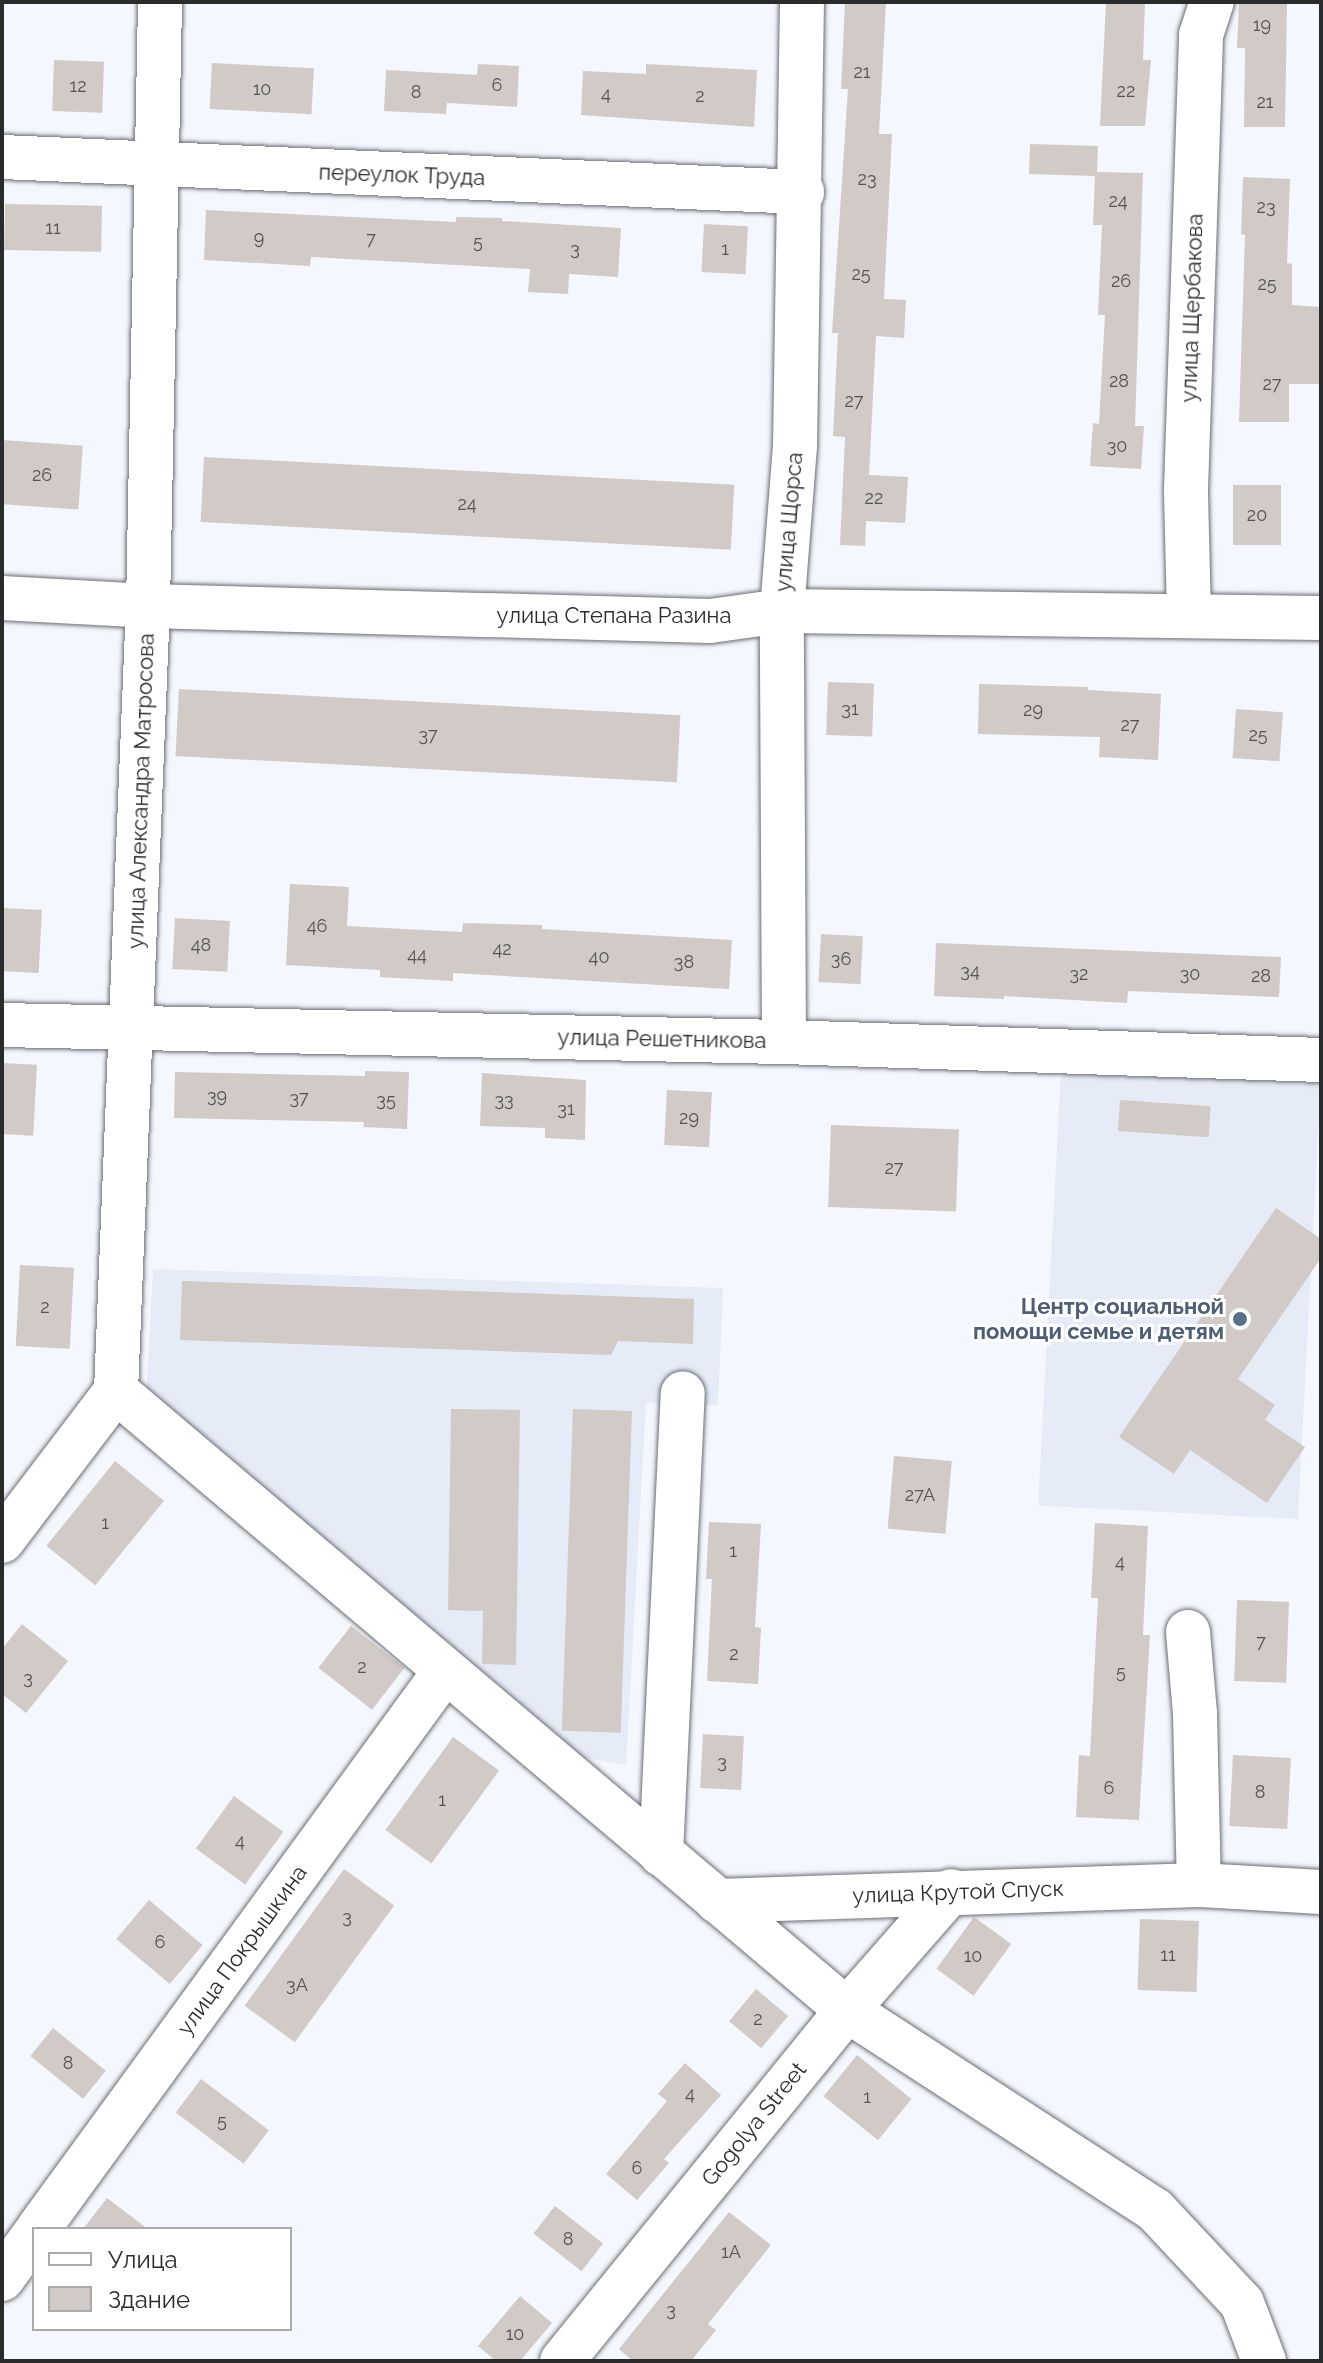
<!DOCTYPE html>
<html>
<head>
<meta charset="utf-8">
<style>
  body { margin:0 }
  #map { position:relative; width:1323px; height:2363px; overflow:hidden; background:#f4f7fd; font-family:Raleway,sans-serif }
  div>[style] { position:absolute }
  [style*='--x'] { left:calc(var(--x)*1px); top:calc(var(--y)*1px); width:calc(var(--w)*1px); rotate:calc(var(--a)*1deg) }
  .built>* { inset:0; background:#e6ebf8; transform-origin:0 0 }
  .building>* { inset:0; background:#d1cac7; transform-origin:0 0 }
  .roads { filter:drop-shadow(0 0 2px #6c6e74) drop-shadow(0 0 2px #6c6e74) }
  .minor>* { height:44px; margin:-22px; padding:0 22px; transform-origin:22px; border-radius:22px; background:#fff }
  .dots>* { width:22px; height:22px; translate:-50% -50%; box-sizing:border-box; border:4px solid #fff; border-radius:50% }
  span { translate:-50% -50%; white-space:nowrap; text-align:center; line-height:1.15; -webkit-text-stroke:6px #fff; paint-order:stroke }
  .number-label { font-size:18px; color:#545354 }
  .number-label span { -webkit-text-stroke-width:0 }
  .street-label { font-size:22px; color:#2a2b2d }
  .service-label { font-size:22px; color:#4e5e75; font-weight:700 }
  .right { translate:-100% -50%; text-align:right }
  .frame { position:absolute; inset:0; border:4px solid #2a2b2d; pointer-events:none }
  .legend { position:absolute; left:32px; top:2227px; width:260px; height:104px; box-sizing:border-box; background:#fff; border:2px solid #aaaaab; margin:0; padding:10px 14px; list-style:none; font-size:24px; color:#2a2b2d }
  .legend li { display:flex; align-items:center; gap:16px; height:40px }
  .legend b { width:40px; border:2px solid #aaaaab }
</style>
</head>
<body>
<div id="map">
  <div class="built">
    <div style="left:1061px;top:1070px;width:260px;height:436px;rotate:3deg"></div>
    <div style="clip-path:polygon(153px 1269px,723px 1288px,718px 1405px,646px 1403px,626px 1765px,562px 1754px,146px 1400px)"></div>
  </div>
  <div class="building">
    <div style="clip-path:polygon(845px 2px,886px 2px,879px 134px,892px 134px,884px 299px,906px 300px,904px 338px,876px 336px,869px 475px,908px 477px,905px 523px,866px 521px,865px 546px,840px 545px,845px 437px,833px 436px,838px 333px,832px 333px,848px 89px,841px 89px)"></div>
    <div style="clip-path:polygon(1106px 2px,1145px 2px,1143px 60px,1151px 60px,1145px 126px,1100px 126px)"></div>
    <div style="clip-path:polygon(1239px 2px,1287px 2px,1285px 127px,1244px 127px,1245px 48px,1237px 48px)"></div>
    <div style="left:54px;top:60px;width:50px;height:51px;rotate:2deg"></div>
    <div style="left:212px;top:63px;width:102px;height:46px;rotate:3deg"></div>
    <div style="clip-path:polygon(478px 64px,519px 66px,517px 107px,447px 103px,446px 114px,384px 111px,386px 70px,477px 75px)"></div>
    <div style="clip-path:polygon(646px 64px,757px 70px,754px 127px,581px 115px,583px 71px,646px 74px)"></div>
    <div style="clip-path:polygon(1030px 144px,1098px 146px,1097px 172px,1143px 173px,1135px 426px,1144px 426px,1141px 469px,1090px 466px,1093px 423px,1099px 424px,1105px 315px,1098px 315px,1102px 225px,1093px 225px,1095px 176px,1029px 174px)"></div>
    <div style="clip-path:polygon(1243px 177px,1290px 179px,1287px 263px,1292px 264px,1292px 305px,1321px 307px,1321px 384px,1289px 384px,1289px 422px,1239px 422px,1245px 235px,1241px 234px)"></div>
    <div style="left:5px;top:204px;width:97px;height:46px;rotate:1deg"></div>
    <div style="clip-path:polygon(206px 210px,456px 222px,456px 217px,502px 218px,502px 221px,621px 228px,618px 277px,569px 274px,568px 294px,528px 292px,530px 269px,311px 257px,310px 266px,204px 260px)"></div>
    <div style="left:704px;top:224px;width:44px;height:48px;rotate:3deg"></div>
    <div style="left:2px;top:440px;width:81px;height:64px;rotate:4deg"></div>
    <div style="left:204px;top:457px;width:531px;height:65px;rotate:3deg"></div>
    <div style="left:1233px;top:485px;width:48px;height:60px"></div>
    <div style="left:828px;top:682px;width:46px;height:53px;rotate:2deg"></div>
    <div style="clip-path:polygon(979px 684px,1088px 687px,1088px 690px,1161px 694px,1158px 760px,1099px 757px,1100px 737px,978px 734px)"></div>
    <div style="left:179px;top:689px;width:502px;height:67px;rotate:3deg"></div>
    <div style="left:1236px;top:709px;width:47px;height:49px;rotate:4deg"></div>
    <div style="clip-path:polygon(290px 884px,349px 887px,347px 926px,462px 932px,463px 923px,542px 925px,542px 929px,732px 940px,729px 989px,453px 973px,453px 981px,380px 977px,380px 970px,286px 965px)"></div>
    <div style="left:2px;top:908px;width:40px;height:63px;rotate:3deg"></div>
    <div style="left:175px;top:918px;width:55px;height:51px;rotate:3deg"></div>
    <div style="left:821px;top:934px;width:42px;height:48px;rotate:3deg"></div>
    <div style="clip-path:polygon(936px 943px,1281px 957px,1279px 997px,1128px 991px,1127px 1003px,1004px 996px,1004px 999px,934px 996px)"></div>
    <div style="left:2px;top:1063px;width:35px;height:71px;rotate:3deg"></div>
    <div style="clip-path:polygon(365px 1071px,409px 1072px,407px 1129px,363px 1127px,364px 1122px,174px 1118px,175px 1072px,365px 1076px)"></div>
    <div style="clip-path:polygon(482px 1073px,586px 1080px,585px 1140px,545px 1138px,545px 1128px,480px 1126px)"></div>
    <div style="left:667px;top:1090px;width:45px;height:55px;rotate:3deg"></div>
    <div style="left:1120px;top:1100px;width:91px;height:31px;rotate:4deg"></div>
    <div style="left:831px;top:1125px;width:128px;height:82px;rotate:2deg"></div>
    <div style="clip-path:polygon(1276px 1208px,1321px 1239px,1321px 1258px,1238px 1379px,1275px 1405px,1265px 1420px,1305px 1447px,1267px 1503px,1190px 1450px,1174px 1474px,1119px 1437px)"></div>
    <div style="left:20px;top:1265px;width:54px;height:81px;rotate:3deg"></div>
    <div style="clip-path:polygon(182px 1281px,694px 1299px,693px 1344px,618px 1341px,611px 1355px,180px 1340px)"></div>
    <div style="clip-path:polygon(451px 1409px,520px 1410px,516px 1665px,482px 1664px,483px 1611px,448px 1610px)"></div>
    <div style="left:573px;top:1409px;width:59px;height:322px;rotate:2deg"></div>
    <div style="left:894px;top:1456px;width:58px;height:73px;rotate:5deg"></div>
    <div style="left:115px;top:1461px;width:63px;height:109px;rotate:39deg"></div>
    <div style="clip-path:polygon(709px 1522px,761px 1524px,755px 1627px,761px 1628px,758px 1684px,707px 1681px,712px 1579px,706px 1579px)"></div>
    <div style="clip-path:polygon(1095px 1523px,1148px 1526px,1143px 1635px,1150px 1635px,1139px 1820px,1076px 1817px,1079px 1755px,1090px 1756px,1098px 1598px,1091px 1598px)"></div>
    <div style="left:1237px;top:1600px;width:52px;height:81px;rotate:2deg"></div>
    <div style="clip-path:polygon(22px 1624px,68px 1661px,26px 1713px,2px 1694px,2px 1649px)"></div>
    <div style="left:351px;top:1626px;width:68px;height:53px;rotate:38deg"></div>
    <div style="left:703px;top:1734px;width:41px;height:54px;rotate:3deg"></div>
    <div style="left:453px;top:1737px;width:57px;height:115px;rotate:36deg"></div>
    <div style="left:1233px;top:1755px;width:58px;height:71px;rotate:3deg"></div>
    <div style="left:234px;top:1796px;width:61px;height:65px;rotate:36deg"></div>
    <div style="left:344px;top:1869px;width:62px;height:169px;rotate:36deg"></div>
    <div style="left:149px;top:1900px;width:70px;height:51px;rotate:40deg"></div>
    <div style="left:974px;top:1917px;width:46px;height:64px;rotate:36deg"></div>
    <div style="left:1140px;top:1919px;width:59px;height:71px;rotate:2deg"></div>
    <div style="left:756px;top:1989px;width:42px;height:42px;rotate:40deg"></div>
    <div style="left:53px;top:2028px;width:68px;height:36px;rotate:39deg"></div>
    <div style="left:857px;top:2055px;width:70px;height:53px;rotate:39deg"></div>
    <div style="clip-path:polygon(685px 2063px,721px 2095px,664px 2159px,669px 2163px,637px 2200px,606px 2174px,667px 2101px,658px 2094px)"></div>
    <div style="left:201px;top:2079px;width:85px;height:42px;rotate:37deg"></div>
    <div style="clip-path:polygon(107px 2198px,148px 2229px,83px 2229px)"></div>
    <div style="left:555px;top:2206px;width:61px;height:35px;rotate:38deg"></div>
    <div style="clip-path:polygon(729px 2212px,771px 2245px,708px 2324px,716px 2330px,691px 2361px,633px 2361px,619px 2349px)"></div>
    <div style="clip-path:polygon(520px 2296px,552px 2323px,520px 2361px,496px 2361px,478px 2346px)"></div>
  </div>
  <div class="roads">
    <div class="minor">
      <div style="--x:2;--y:157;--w:801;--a:2.51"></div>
      <div style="--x:2;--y:598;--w:146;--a:3.1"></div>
      <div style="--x:148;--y:606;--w:562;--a:1.53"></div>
      <div style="--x:710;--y:621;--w:73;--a:-7.9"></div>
      <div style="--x:782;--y:611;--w:539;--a:0.74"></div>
      <div style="--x:1189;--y:616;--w:126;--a:-91.4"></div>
      <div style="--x:1186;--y:490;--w:455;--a:-88.1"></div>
      <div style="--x:1201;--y:35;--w:35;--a:-72"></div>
      <div style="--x:2;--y:1025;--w:782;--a:1.25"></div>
      <div style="--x:784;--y:1042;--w:537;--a:1.92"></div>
      <div style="--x:784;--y:1042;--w:431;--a:-90.3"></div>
      <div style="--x:782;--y:611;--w:166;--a:-85.5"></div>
      <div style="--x:795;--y:446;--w:444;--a:-89.1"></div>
      <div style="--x:116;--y:1391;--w:958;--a:40.26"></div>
      <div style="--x:847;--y:2010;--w:367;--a:33"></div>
      <div style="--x:1155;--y:2210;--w:127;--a:46.9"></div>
      <div style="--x:1242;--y:2303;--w:62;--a:69.2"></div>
      <div style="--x:2;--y:1541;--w:188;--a:-52.8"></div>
      <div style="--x:116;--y:1391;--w:786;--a:-87.67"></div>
      <div style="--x:148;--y:606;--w:604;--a:-88.86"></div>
      <div style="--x:1188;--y:1632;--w:81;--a:85.1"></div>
      <div style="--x:1195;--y:1713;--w:172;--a:88.7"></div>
      <div style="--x:661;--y:1854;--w:461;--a:-87.3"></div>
      <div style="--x:717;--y:1901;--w:482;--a:-1.9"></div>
      <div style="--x:1199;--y:1885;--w:122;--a:3.3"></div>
      <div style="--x:38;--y:2229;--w:691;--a:-53.89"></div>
      <div style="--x:2;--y:2279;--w:54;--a:-54"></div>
      <div style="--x:562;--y:2361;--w:452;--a:-50.9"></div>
      <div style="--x:847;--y:2010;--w:158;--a:-48.8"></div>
    </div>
  </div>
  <div class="dots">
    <div style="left:1240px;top:1319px;background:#5c6f8a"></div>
  </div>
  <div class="number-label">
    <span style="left:1262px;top:25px">19</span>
    <span style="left:862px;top:72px">21</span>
    <span style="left:497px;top:85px">6</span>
    <span style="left:78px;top:86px">12</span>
    <span style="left:262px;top:89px">10</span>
    <span style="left:1126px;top:91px">22</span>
    <span style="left:416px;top:92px">8</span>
    <span style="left:606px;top:94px">4</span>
    <span style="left:700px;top:96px">2</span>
    <span style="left:1265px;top:102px">21</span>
    <span style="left:867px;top:179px">23</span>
    <span style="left:1118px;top:201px">24</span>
    <span style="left:1266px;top:207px">23</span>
    <span style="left:53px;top:228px">11</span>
    <span style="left:259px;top:238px">9</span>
    <span style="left:371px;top:239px">7</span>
    <span style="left:478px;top:242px">5</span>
    <span style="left:575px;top:249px">3</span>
    <span style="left:725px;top:249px">1</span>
    <span style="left:861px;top:274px">25</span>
    <span style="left:1121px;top:281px">26</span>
    <span style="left:1267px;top:284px">25</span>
    <span style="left:1119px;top:381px">28</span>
    <span style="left:1272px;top:384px">27</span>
    <span style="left:854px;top:401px">27</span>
    <span style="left:1117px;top:446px">30</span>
    <span style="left:42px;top:475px">26</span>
    <span style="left:874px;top:498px">22</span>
    <span style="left:467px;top:504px">24</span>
    <span style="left:1257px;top:515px">20</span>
    <span style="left:850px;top:709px">31</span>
    <span style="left:1033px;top:710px">29</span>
    <span style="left:1130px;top:725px">27</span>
    <span style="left:428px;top:735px">37</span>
    <span style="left:1258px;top:735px">25</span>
    <span style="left:317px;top:926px">46</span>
    <span style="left:201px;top:945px">48</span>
    <span style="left:502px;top:949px">42</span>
    <span style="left:417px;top:955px">44</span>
    <span style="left:599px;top:957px">40</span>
    <span style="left:841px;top:959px">36</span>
    <span style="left:684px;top:962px">38</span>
    <span style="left:970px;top:971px">34</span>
    <span style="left:1079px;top:974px">32</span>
    <span style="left:1190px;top:974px">30</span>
    <span style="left:1261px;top:976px">28</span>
    <span style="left:217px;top:1096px">39</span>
    <span style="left:299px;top:1098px">37</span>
    <span style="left:386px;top:1100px">35</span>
    <span style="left:504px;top:1100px">33</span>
    <span style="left:566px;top:1109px">31</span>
    <span style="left:689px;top:1118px">29</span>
    <span style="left:894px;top:1168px">27</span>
    <span style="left:45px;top:1307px">2</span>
    <span style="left:920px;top:1495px">27А</span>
    <span style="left:105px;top:1523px">1</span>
    <span style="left:733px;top:1551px">1</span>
    <span style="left:1120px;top:1562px">4</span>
    <span style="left:1261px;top:1642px">7</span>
    <span style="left:734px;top:1654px">2</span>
    <span style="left:362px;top:1667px">2</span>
    <span style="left:1121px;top:1672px">5</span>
    <span style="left:28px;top:1678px">3</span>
    <span style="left:722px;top:1762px">3</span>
    <span style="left:1109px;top:1788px">6</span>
    <span style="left:1260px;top:1792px">8</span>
    <span style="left:442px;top:1800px">1</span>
    <span style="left:240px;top:1841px">4</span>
    <span style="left:347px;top:1917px">3</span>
    <span style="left:160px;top:1942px">6</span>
    <span style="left:1168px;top:1955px">11</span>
    <span style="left:973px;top:1956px">10</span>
    <span style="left:297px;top:1985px">3А</span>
    <span style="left:758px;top:2019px">2</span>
    <span style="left:68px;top:2063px">8</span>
    <span style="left:690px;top:2094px">4</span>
    <span style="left:867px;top:2097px">1</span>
    <span style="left:222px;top:2121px">5</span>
    <span style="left:637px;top:2168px">6</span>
    <span style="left:568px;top:2239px">8</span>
    <span style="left:731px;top:2252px">1А</span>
    <span style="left:671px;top:2310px">3</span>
    <span style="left:515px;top:2334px">10</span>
  </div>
  <div class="street-label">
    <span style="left:402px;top:175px;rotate:2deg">переулок Труда</span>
    <span style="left:1192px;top:308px;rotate:-88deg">улица Щербакова</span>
    <span style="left:789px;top:522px;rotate:-85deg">улица Щорса</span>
    <span style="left:614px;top:616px">улица Степана Разина</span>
    <span style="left:141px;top:791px;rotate:-88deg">улица Александра Матросова</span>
    <span style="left:662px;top:1039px;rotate:1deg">улица Решетникова</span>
    <span style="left:958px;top:1892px;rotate:-2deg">улица Крутой Спуск</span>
    <span style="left:242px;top:1950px;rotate:-54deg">улица Покрышкина</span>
    <span style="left:754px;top:2124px;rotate:-51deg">Gogolya Street</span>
  </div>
  <div class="service-label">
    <span class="right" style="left:1224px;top:1319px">Центр социальной<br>помощи семье и детям</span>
  </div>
  <div class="frame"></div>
  <ul class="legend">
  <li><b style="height:10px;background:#fff"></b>Улица</li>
  <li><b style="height:22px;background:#d1cac7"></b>Здание</li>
  </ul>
</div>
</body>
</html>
